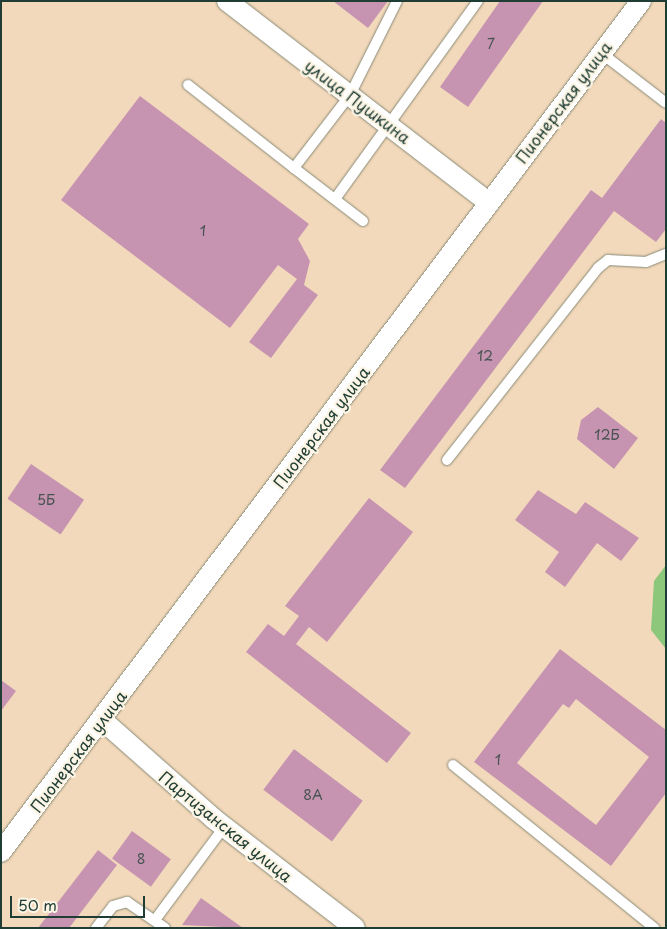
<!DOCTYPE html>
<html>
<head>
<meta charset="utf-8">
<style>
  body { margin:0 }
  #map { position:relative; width:667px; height:929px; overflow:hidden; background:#f3d9bb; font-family:"Playpen Sans",sans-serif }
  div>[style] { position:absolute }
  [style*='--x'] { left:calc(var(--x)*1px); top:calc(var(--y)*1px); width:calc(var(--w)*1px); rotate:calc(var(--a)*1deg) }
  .green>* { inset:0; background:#8cc77c }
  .building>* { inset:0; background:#c694b1; transform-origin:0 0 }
  .roads { filter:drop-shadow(0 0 1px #898b78) drop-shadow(0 0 1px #898b78) }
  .service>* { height:10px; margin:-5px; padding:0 5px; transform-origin:5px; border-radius:5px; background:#fff }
  .minor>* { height:20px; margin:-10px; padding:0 10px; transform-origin:10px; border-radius:10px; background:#fff }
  span { translate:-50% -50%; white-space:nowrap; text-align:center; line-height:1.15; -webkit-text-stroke:4.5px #fcf5e5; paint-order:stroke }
  .number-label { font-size:14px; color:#495353 }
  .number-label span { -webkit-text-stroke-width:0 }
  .street-label { font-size:16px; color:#1f3d34 }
  .frame { position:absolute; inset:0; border:2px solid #1f3d34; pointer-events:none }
  .scale { position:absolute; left:10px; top:896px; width:135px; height:22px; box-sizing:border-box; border:2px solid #1f3d34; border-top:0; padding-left:6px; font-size:15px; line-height:18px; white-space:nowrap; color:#1f3d34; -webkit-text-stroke:4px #fcf5e5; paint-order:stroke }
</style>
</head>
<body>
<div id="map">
  <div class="green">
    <div style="clip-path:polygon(666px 565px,666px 649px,651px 630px,654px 581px)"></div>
  </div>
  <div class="building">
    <div style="clip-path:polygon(333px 1px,388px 1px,368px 28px)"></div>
    <div style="clip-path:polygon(500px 1px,543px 1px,468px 107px,440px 87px)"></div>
    <div style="clip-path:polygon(140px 96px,309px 224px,298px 239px,310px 261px,304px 285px,318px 295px,271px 358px,249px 342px,297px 279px,278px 265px,230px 328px,61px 200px)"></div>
    <div style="clip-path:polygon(661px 119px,666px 123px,666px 229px,656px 242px,614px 211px,405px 488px,380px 470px,591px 190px,602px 198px)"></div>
    <div style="clip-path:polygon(598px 407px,638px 438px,614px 469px,577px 439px,581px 420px)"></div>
    <div style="left:31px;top:464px;width:64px;height:42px;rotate:34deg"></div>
    <div style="clip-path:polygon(538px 490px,576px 514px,585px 502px,639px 538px,621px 561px,597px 543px,565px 587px,545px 572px,559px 552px,515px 520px)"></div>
    <div style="clip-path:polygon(369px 498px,413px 532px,327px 642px,309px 627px,296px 644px,411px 733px,387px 763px,246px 652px,268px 624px,284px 636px,299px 616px,285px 606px)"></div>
    <div style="clip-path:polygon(evenodd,560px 649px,666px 730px,666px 793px,611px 866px,474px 762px,560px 649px,576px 699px,649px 757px,596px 825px,517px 763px,563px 704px,569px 708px,576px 699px)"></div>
    <div style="clip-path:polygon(1px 680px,16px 691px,1px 711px)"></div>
    <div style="left:294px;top:749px;width:86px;height:51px;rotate:37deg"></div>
    <div style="left:132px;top:831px;width:48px;height:34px;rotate:36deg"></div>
    <div style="clip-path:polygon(98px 850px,117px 865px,69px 928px,38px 928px)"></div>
    <div style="clip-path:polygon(201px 898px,243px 928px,182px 925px)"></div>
  </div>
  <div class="roads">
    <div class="service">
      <div style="--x:600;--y:52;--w:83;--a:37.7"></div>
      <div style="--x:188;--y:85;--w:135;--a:38.1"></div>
      <div style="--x:335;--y:199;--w:244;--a:-54.2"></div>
      <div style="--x:363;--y:221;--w:87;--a:-142.5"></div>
      <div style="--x:294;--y:168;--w:92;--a:-52.5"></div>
      <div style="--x:350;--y:95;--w:105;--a:-63.4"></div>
      <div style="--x:447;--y:460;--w:244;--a:-51.8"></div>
      <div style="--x:598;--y:268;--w:13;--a:-39"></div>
      <div style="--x:608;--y:260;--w:38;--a:3"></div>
      <div style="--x:646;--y:262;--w:22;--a:-22"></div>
      <div style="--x:453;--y:765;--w:259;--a:39"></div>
      <div style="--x:155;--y:920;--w:116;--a:-53.4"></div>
      <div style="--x:96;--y:928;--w:28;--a:-52"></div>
      <div style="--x:113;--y:906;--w:15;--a:-16"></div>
      <div style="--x:127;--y:902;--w:46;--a:34.4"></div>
    </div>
    <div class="minor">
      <div style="--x:227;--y:1;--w:329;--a:37.6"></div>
      <div style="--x:101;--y:719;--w:151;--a:41.5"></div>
      <div style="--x:214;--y:819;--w:178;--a:37.7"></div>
      <div style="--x:1;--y:852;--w:1065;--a:-53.05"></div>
    </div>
  </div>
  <div class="number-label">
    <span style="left:491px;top:44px">7</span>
    <span style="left:203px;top:231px">1</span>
    <span style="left:485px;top:356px">12</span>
    <span style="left:607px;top:435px">12Б</span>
    <span style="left:46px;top:500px">5Б</span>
    <span style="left:498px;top:760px">1</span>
    <span style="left:313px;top:795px">8А</span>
    <span style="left:141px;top:859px">8</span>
  </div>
  <div class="street-label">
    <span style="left:358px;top:101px;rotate:37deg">улица Пушкина</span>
    <span style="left:563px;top:102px;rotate:-53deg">Пионерская улица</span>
    <span style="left:321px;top:427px;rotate:-53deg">Пионерская улица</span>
    <span style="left:78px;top:751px;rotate:-53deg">Пионерская улица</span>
    <span style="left:226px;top:826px;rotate:39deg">Партизанская улица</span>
  </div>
  <div class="frame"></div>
  <div class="scale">50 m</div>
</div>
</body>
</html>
